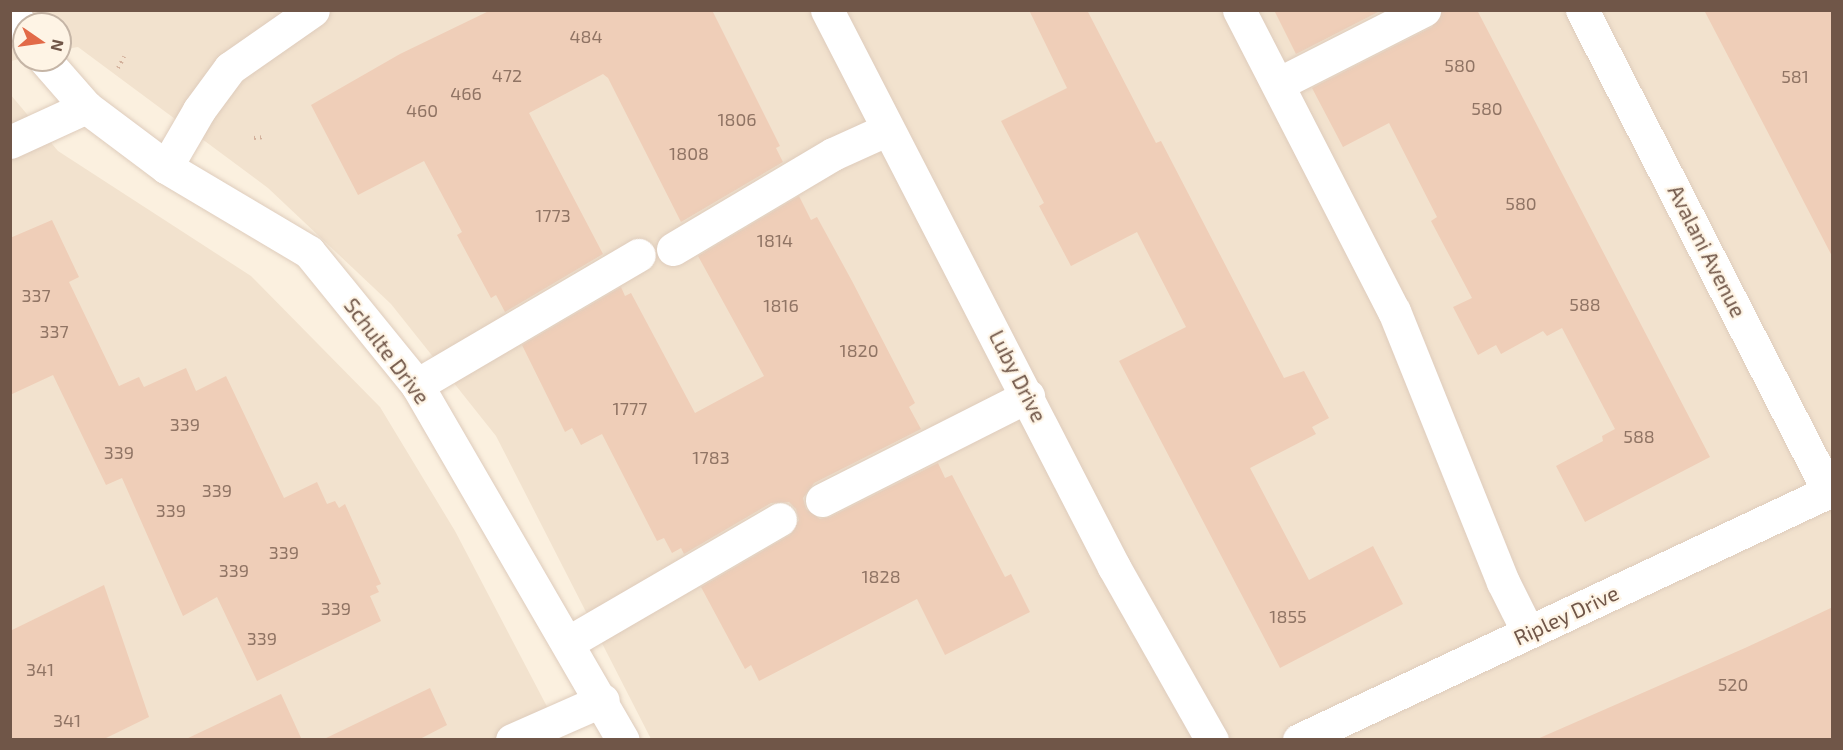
<!DOCTYPE html>
<html>
<head>
<meta charset="utf-8">
<style>
  body { margin:0 }
  #map { position:relative; width:1843px; height:750px; overflow:hidden; background:#fbf0df; font-family:"Exo 2",sans-serif }
  div>[style] { position:absolute }
  [style*='--x'] { left:calc(var(--x)*1px); top:calc(var(--y)*1px); width:calc(var(--w)*1px); rotate:calc(var(--a)*1deg) }
  .residential>* { inset:0; background:#f2e2ce }
  .building>* { inset:0; background:#efceb8 }
  .path>* { height:4px; margin-top:-2px; transform-origin:0; background:repeating-linear-gradient(90deg,#d3b19c 0 1.5px,transparent 0 6px) }
  .roads { filter:drop-shadow(0 0 2px #deccbc) drop-shadow(0 0 2px #deccbc) }
  .minor>* { height:33px; margin:-16.5px; padding:0 16.5px; transform-origin:16.5px; border-radius:16.5px; background:#fff }
  span { translate:-50% -50%; white-space:nowrap; text-align:center; line-height:1.15; -webkit-text-stroke:4.5px #fef4e5; paint-order:stroke }
  .number-label { font-size:18px; color:#907464 }
  .number-label span { -webkit-text-stroke-width:0 }
  .street-label { font-size:21px; color:#705648 }
  .frame { position:absolute; inset:0; border:12px solid #705648; pointer-events:none }
  .north { position:absolute; left:12px; top:12px; width:60px; height:60px; box-sizing:border-box; background:#fef4e5; border:2px solid #c5b5a6; border-radius:50%; rotate:103deg; font-size:16px; font-weight:700; line-height:24px; text-align:center; color:#705648 }
  .north::after { content:''; display:block; margin:auto; width:21px; height:27px; background:#e26a48; clip-path:polygon(50% 0,100% 100%,50% 72%,0 100%) }
</style>
</head>
<body>
<div id="map">
  <div class="residential">
    <div style="clip-path:polygon(10px 11px,1832px 11px,1832px 739px,651px 739px,496px 436px,391px 304px,268px 188px,78px 47px,60px 50px,60px 24px,24px 24px,24px 58px,11px 61px)"></div>
    <div style="clip-path:polygon(10px 94px,58px 151px,251px 276px,380px 407px,455px 531px,564px 739px,11px 739px)"></div>
  </div>
  <div class="building">
    <div style="clip-path:polygon(491px 10px,712px 10px,780px 146px,776px 148px,783px 162px,681px 222px,608px 78px,603px 74px,529px 113px,603px 254px,505px 312px,496px 295px,491px 298px,457px 235px,462px 232px,424px 161px,358px 195px,311px 105px,400px 54px)"></div>
    <div style="clip-path:polygon(1029px 10px,1087px 10px,1156px 143px,1161px 141px,1284px 378px,1304px 371px,1329px 418px,1312px 427px,1316px 434px,1250px 468px,1309px 580px,1373px 546px,1403px 604px,1280px 668px,1119px 361px,1186px 327px,1137px 232px,1071px 266px,1039px 206px,1044px 203px,1001px 121px,1067px 88px)"></div>
    <div style="clip-path:polygon(1274px 10px,1382px 10px,1296px 54px)"></div>
    <div style="clip-path:polygon(1443px 10px,1477px 10px,1710px 457px,1585px 522px,1556px 466px,1603px 441px,1602px 436px,1615px 429px,1562px 328px,1547px 336px,1543px 331px,1501px 354px,1496px 345px,1478px 355px,1453px 307px,1472px 298px,1431px 221px,1437px 217px,1389px 123px,1343px 147px,1312px 88px,1432px 27px)"></div>
    <div style="clip-path:polygon(1704px 10px,1833px 10px,1833px 258px,1764px 125px)"></div>
    <div style="clip-path:polygon(799px 196px,811px 220px,817px 217px,852px 281px,915px 403px,909px 407px,921px 429px,814px 483px,803px 498px,806px 509px,820px 519px,830px 517px,938px 463px,945px 478px,952px 475px,1005px 577px,1011px 574px,1030px 612px,945px 655px,917px 599px,759px 681px,751px 665px,745px 669px,701px 587px,790px 535px,799px 520px,796px 509px,789px 502px,771px 503px,684px 554px,681px 548px,672px 553px,664px 538px,657px 541px,602px 434px,581px 445px,572px 428px,565px 432px,522px 345px,621px 287px,625px 296px,631px 293px,695px 413px,764px 376px,698px 256px)"></div>
    <div style="clip-path:polygon(52px 220px,79px 277px,69px 282px,119px 386px,139px 377px,144px 387px,186px 368px,196px 391px,226px 376px,284px 498px,317px 482px,327px 504px,335px 501px,339px 508px,345px 504px,381px 584px,376px 586px,379px 592px,370px 596px,381px 621px,257px 681px,217px 597px,183px 616px,122px 478px,106px 485px,53px 375px,10px 395px,10px 238px)"></div>
    <div style="clip-path:polygon(104px 585px,149px 717px,102px 740px,10px 740px,10px 631px)"></div>
    <div style="clip-path:polygon(1833px 607px,1833px 740px,1535px 740px,1745px 648px)"></div>
    <div style="clip-path:polygon(430px 688px,447px 725px,418px 740px,322px 740px)"></div>
    <div style="clip-path:polygon(281px 694px,302px 740px,184px 740px)"></div>
  </div>
  <div class="path">
    <div style="--x:118;--y:68;--w:13;--a:-61"></div>
    <div style="--x:254;--y:138;--w:11;--a:-5"></div>
  </div>
  <div class="roads">
    <div class="minor">
      <div style="--x:12;--y:10;--w:26;--a:62"></div>
      <div style="--x:827;--y:10;--w:627;--a:62.74"></div>
      <div style="--x:1114;--y:567;--w:199;--a:60.5"></div>
      <div style="--x:1239;--y:10;--w:339;--a:62.8"></div>
      <div style="--x:1394;--y:311;--w:292;--a:68.1"></div>
      <div style="--x:1503;--y:582;--w:56;--a:63.4"></div>
      <div style="--x:1582;--y:10;--w:542;--a:62.87"></div>
      <div style="--x:45;--y:60;--w:62;--a:48.9"></div>
      <div style="--x:86;--y:107;--w:100;--a:36.9"></div>
      <div style="--x:166;--y:167;--w:166;--a:30.7"></div>
      <div style="--x:309;--y:252;--w:171;--a:50.9"></div>
      <div style="--x:417;--y:385;--w:410;--a:59.9"></div>
      <div style="--x:1278;--y:84;--w:164;--a:-26.9"></div>
      <div style="--x:10;--y:142;--w:84;--a:-24.7"></div>
      <div style="--x:166;--y:167;--w:66;--a:-59.9"></div>
      <div style="--x:199;--y:110;--w:52;--a:-53.6"></div>
      <div style="--x:230;--y:68;--w:101;--a:-34.9"></div>
      <div style="--x:673;--y:249;--w:186;--a:-30.7"></div>
      <div style="--x:833;--y:154;--w:60;--a:-24.4"></div>
      <div style="--x:417;--y:385;--w:257;--a:-30.4"></div>
      <div style="--x:822;--y:500;--w:231;--a:-26.8"></div>
      <div style="--x:569;--y:642;--w:244;--a:-30.2"></div>
      <div style="--x:512;--y:740;--w:99;--a:-23.7"></div>
      <div style="--x:1299;--y:740;--w:589;--a:-25.13"></div>
    </div>
  </div>
  <div class="number-label">
    <span style="left:586px;top:36px">484</span>
    <span style="left:1460px;top:65px">580</span>
    <span style="left:507px;top:75px">472</span>
    <span style="left:1795px;top:76px">581</span>
    <span style="left:466px;top:93px">466</span>
    <span style="left:1487px;top:108px">580</span>
    <span style="left:422px;top:110px">460</span>
    <span style="left:737px;top:119px">1806</span>
    <span style="left:689px;top:153px">1808</span>
    <span style="left:1521px;top:203px">580</span>
    <span style="left:553px;top:215px">1773</span>
    <span style="left:775px;top:240px">1814</span>
    <span style="left:36px;top:295px">337</span>
    <span style="left:1585px;top:304px">588</span>
    <span style="left:781px;top:305px">1816</span>
    <span style="left:54px;top:331px">337</span>
    <span style="left:859px;top:350px">1820</span>
    <span style="left:630px;top:408px">1777</span>
    <span style="left:185px;top:424px">339</span>
    <span style="left:1639px;top:436px">588</span>
    <span style="left:119px;top:452px">339</span>
    <span style="left:711px;top:457px">1783</span>
    <span style="left:217px;top:490px">339</span>
    <span style="left:171px;top:510px">339</span>
    <span style="left:284px;top:552px">339</span>
    <span style="left:234px;top:570px">339</span>
    <span style="left:881px;top:576px">1828</span>
    <span style="left:336px;top:608px">339</span>
    <span style="left:1288px;top:616px">1855</span>
    <span style="left:262px;top:638px">339</span>
    <span style="left:40px;top:669px">341</span>
    <span style="left:1733px;top:684px">520</span>
    <span style="left:67px;top:720px">341</span>
  </div>
  <div class="street-label">
    <span style="left:1707px;top:251px;rotate:63deg">Avalani Avenue</span>
    <span style="left:387px;top:351px;rotate:53deg">Schulte Drive</span>
    <span style="left:1018px;top:376px;rotate:63deg">Luby Drive</span>
    <span style="left:1566px;top:615px;rotate:-25deg">Ripley Drive</span>
  </div>
  <div class="frame"></div>
  <div class="north">N</div>
</div>
</body>
</html>
